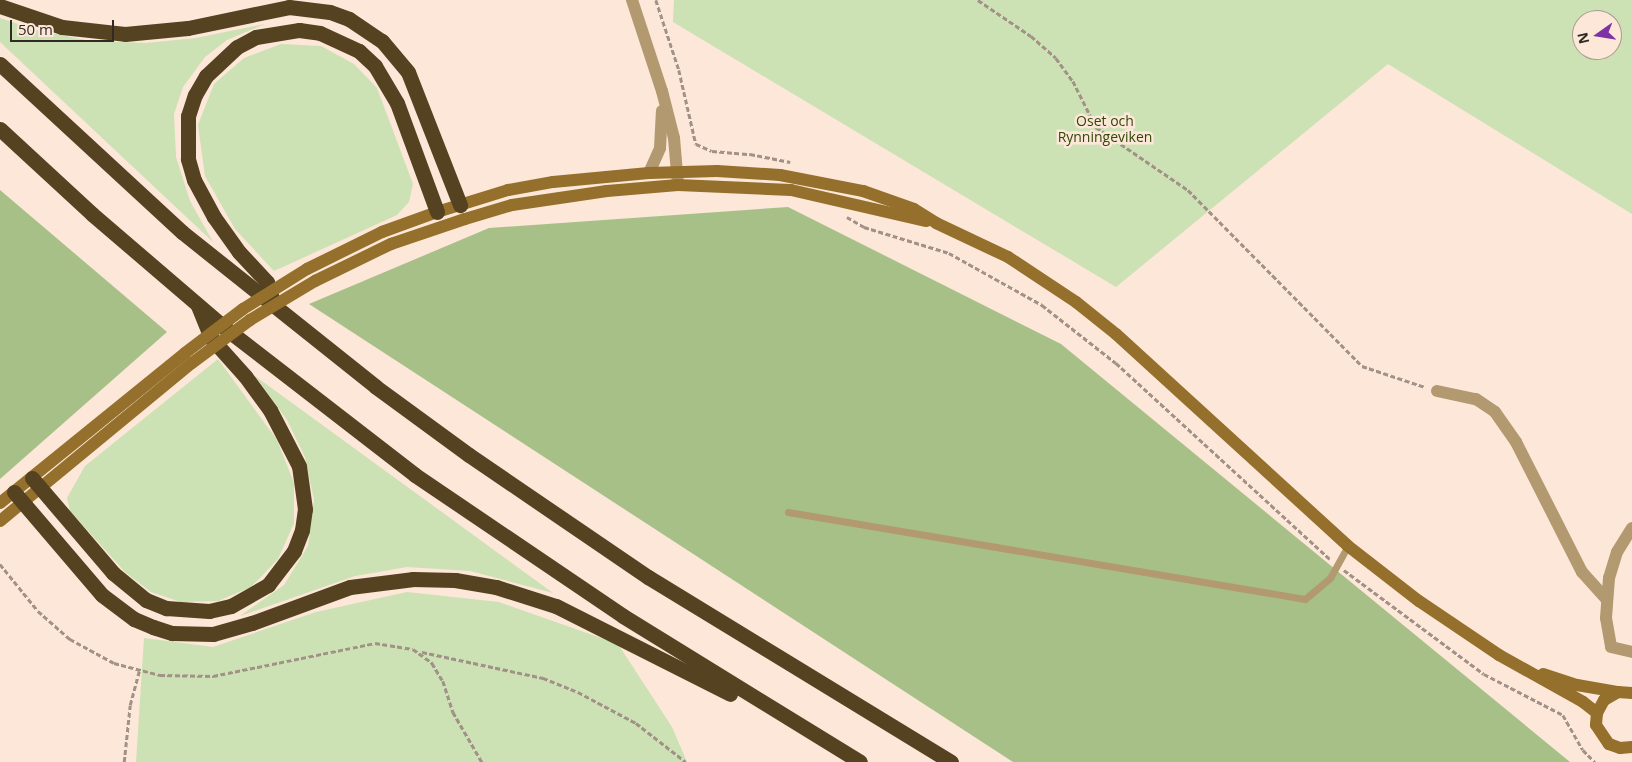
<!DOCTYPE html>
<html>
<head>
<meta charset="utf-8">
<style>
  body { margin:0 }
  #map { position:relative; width:1632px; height:762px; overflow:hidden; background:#fce7d8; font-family:"Open Sans",sans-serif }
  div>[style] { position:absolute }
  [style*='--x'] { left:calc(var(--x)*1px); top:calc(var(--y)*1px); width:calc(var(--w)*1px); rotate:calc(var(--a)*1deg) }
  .green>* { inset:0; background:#cce1b4 }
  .forest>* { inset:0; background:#a7c088 }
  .path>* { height:2.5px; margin-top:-1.25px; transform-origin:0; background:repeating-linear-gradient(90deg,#a19187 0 5px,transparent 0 7.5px) }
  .lane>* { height:7px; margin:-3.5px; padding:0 3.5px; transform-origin:3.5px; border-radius:3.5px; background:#b29970 }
  .street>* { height:12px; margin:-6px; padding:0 6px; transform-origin:6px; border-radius:6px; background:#b29970 }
  .secondary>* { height:12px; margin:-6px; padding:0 6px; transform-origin:6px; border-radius:6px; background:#94702c }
  .highway>* { height:15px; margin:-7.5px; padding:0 7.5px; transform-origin:7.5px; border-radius:7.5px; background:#554220 }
  .secondary-bridge>* { height:12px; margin:-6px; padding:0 6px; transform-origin:6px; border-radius:6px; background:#94702c }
  span { translate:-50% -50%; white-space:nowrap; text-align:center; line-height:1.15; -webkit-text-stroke:5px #fce7d8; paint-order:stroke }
  .park-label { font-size:14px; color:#314708 }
  .north { position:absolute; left:1572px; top:10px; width:50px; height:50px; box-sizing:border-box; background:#fce7d8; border:1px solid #ab9b90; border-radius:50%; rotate:257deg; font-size:14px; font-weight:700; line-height:20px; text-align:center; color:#312924 }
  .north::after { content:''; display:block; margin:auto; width:18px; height:22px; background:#7e32a3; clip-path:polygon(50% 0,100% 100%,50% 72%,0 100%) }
  .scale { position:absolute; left:10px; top:20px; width:104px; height:22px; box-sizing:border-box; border:2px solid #312924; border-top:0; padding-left:6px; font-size:15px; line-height:18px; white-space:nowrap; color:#312924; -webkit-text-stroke:4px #fce7d8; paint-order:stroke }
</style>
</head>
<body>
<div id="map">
  <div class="green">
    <div style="clip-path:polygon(evenodd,674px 0,1632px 0,1632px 214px,1388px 64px,1116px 287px,673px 22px,674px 0,1582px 20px,1612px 20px,1612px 50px,1582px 50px,1582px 20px)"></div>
    <div style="clip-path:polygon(0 18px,37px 30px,90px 41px,146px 43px,196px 38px,265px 24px,227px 40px,205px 57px,183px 87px,174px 114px,176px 157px,190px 201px,213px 242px,0 42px)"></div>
    <div style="clip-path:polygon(281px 44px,321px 46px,354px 64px,377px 88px,413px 184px,409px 202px,397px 215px,274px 271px,235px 229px,205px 176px,198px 125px,214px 84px,244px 58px)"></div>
    <div style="clip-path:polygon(218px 359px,277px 440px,294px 483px,294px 523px,278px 559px,251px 587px,218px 601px,181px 602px,151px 592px,126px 573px,70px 511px,67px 498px,85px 466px)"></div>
    <div style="clip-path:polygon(255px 376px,553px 593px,470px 571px,407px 567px,355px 576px,240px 616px,284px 585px,308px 546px,314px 500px,305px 457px,287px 420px)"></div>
    <div style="clip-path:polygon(407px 592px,499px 602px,618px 644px,672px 727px,687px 762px,136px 762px,144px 638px,213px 647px,316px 612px)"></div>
  </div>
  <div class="forest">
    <div style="clip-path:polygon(0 190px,167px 332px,0 479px)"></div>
    <div style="clip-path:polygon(788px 207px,1061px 344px,1570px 762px,1013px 762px,309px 304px,489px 228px)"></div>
  </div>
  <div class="path">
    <div style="--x:656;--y:0;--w:74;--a:71.8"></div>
    <div style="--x:679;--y:70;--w:76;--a:77.1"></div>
    <div style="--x:696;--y:144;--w:17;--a:24"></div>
    <div style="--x:712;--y:151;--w:38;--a:5"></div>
    <div style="--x:750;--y:154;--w:41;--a:11.3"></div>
    <div style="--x:978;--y:0;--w:64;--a:34.2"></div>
    <div style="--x:1031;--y:36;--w:33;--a:41"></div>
    <div style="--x:1056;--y:58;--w:29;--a:54"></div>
    <div style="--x:1073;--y:81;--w:51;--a:63.4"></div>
    <div style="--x:1096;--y:127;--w:112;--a:34.4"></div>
    <div style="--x:1188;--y:190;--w:247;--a:45.3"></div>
    <div style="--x:1362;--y:366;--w:66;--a:18.4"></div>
    <div style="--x:847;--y:217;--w:20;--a:30"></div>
    <div style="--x:864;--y:227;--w:89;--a:17"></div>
    <div style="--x:949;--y:253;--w:107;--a:29.2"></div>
    <div style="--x:1042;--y:305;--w:94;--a:38.1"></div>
    <div style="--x:1116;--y:363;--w:290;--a:42.5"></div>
    <div style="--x:0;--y:564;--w:60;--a:51"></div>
    <div style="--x:38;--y:611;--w:43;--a:41.2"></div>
    <div style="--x:70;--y:639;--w:50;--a:28.6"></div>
    <div style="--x:114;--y:663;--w:48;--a:14.6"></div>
    <div style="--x:160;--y:675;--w:53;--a:1.1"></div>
    <div style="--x:213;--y:676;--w:165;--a:-11.5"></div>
    <div style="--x:375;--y:643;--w:38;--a:9"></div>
    <div style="--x:413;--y:649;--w:24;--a:36"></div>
    <div style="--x:432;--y:663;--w:21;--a:59"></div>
    <div style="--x:443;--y:681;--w:33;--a:72"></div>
    <div style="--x:453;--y:712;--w:58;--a:59.9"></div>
    <div style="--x:1344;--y:570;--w:174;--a:36.6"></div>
    <div style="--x:1484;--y:674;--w:89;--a:27.4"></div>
    <div style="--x:1563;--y:715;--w:40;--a:60.3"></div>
    <div style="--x:1583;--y:750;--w:17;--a:45"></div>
    <div style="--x:422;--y:652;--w:124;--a:12.1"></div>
    <div style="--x:543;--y:678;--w:38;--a:22"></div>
    <div style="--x:578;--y:692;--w:66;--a:28.1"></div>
    <div style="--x:636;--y:723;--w:63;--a:38"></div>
    <div style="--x:124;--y:762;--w:57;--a:-84"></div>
    <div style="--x:130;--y:705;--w:35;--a:-75"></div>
  </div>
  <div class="lane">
    <div style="--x:788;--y:512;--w:524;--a:9.55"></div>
    <div style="--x:1305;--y:599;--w:33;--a:-40"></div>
    <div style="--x:1330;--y:578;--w:37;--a:-61"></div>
  </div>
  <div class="street">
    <div style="--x:632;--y:0;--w:96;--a:71.8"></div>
    <div style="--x:662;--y:91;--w:49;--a:75.7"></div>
    <div style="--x:674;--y:138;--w:47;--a:85.1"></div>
    <div style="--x:649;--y:173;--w:27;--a:-66"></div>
    <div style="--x:660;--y:148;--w:37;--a:-87"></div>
    <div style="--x:1437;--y:391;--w:40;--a:12"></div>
    <div style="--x:1476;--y:399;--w:23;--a:34"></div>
    <div style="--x:1495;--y:412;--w:37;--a:55"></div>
    <div style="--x:1516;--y:442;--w:146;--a:63.1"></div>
    <div style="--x:1582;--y:572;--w:36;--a:48"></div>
    <div style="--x:1632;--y:528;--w:28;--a:122"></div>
    <div style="--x:1617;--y:552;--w:27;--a:107"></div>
    <div style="--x:1609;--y:578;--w:40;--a:94.3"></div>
    <div style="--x:1606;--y:618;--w:29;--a:80"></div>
    <div style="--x:1611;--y:647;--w:22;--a:13"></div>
  </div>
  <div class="secondary">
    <div style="--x:307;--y:269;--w:84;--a:-26.3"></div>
    <div style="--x:382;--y:232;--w:59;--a:-20"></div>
    <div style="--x:437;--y:212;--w:74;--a:-17.2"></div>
    <div style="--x:508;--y:190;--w:46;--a:-10.1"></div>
    <div style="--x:553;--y:182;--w:96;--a:-5.4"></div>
    <div style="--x:649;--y:173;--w:68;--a:-1.7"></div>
    <div style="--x:717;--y:171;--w:63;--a:3.6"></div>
    <div style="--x:780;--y:175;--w:85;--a:10.9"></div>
    <div style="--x:863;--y:191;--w:54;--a:19.4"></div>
    <div style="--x:914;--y:209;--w:26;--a:32"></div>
    <div style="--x:936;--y:223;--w:80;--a:25.3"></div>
    <div style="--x:1008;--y:257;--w:82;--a:33.5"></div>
    <div style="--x:1076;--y:302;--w:51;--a:38.7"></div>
    <div style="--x:1116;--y:334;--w:314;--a:42.4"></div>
    <div style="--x:1348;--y:546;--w:90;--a:37.8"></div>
    <div style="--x:1419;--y:601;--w:97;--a:34"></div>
    <div style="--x:1499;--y:655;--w:96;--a:29.2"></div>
    <div style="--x:1583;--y:702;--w:18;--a:38"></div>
    <div style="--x:315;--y:281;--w:85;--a:-26"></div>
    <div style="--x:391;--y:244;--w:78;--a:-18.7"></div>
    <div style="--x:465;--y:219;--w:49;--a:-16.6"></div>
    <div style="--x:512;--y:205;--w:96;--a:-8.4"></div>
    <div style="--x:607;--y:191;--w:71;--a:-4.8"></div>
    <div style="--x:678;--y:185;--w:113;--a:2.5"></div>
    <div style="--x:791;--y:190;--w:139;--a:12.9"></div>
    <div style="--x:0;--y:503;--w:238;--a:-39"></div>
    <div style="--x:0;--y:521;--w:249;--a:-39.5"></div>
    <div style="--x:1543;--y:674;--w:36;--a:18"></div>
    <div style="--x:1577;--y:685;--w:42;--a:9.7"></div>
    <div style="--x:1632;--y:693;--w:14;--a:-176"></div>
    <div style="--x:1618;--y:692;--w:16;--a:150"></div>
    <div style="--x:1604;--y:700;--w:15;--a:118"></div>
    <div style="--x:1597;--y:713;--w:12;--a:95"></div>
    <div style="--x:1596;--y:725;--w:23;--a:56"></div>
    <div style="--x:1609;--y:744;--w:12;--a:20"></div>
    <div style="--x:1620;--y:748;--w:12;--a:-5"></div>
  </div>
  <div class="highway">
    <div style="--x:0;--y:6;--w:65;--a:18.7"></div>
    <div style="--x:62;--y:27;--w:63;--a:6.3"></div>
    <div style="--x:125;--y:34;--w:63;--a:-5.4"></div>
    <div style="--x:188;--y:28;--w:103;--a:-11.7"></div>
    <div style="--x:289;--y:7;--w:41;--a:7"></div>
    <div style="--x:330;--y:12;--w:20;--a:20"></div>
    <div style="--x:349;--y:19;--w:40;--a:34"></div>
    <div style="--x:382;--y:41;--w:40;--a:50"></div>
    <div style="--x:408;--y:72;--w:143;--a:68.6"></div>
    <div style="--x:0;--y:64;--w:248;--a:42.7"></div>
    <div style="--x:182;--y:232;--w:248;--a:38.6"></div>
    <div style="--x:376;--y:387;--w:115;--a:36.2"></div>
    <div style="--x:469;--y:455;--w:217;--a:34.3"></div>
    <div style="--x:648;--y:577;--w:355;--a:31.4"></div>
    <div style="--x:0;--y:129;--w:125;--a:42.7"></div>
    <div style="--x:92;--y:214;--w:175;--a:40.6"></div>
    <div style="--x:225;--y:328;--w:240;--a:37.7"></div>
    <div style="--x:415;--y:475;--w:251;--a:34.1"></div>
    <div style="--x:623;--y:616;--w:278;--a:31.6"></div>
    <div style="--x:274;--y:305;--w:24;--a:-107"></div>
    <div style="--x:267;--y:282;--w:41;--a:-133"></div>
    <div style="--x:239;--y:252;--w:43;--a:-125.5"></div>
    <div style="--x:214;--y:217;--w:42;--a:-118.4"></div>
    <div style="--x:194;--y:180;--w:22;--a:-106"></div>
    <div style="--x:188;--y:159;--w:43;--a:-90"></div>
    <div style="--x:188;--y:116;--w:22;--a:-72"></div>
    <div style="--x:195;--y:95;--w:22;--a:-60"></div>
    <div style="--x:206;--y:76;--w:42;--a:-43.1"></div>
    <div style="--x:237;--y:47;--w:21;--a:-28"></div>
    <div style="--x:256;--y:37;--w:44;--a:-9.2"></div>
    <div style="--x:299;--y:30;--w:21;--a:8"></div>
    <div style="--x:320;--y:33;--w:43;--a:24.8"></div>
    <div style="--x:359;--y:51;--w:22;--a:43"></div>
    <div style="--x:375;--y:66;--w:43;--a:59.3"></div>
    <div style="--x:397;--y:103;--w:116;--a:69.8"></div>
    <div style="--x:32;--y:478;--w:125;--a:49.5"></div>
    <div style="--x:113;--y:573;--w:43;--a:39.3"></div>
    <div style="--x:146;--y:600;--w:22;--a:22"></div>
    <div style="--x:166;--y:608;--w:43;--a:4"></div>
    <div style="--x:209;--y:611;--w:23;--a:-13"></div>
    <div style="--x:231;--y:606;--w:43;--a:-29.6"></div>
    <div style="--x:268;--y:585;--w:43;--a:-52.6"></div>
    <div style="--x:294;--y:551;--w:22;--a:-69"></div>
    <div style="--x:302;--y:530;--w:21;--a:-82"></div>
    <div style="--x:305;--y:509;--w:43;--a:-97.9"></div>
    <div style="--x:299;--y:466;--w:63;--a:-117.4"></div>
    <div style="--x:270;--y:410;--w:42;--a:-126.3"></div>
    <div style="--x:245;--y:376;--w:51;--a:-131.8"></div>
    <div style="--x:211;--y:338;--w:35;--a:-112"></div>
    <div style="--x:14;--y:492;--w:135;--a:49.5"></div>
    <div style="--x:102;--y:595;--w:40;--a:37"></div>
    <div style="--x:134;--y:619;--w:21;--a:23"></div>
    <div style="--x:153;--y:627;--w:20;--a:18"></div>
    <div style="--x:172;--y:633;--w:41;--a:1.4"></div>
    <div style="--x:213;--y:634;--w:41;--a:-15.8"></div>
    <div style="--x:252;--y:623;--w:104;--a:-20.2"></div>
    <div style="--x:350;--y:587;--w:64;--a:-7.2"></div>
    <div style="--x:413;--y:579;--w:42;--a:1.4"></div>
    <div style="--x:455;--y:580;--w:42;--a:9.7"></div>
    <div style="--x:496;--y:587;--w:63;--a:17.6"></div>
    <div style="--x:556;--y:606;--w:195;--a:26.8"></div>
  </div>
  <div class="secondary-bridge">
    <div style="--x:185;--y:353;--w:73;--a:-37.2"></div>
    <div style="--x:243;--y:309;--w:75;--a:-32"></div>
    <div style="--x:192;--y:363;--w:72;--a:-36.6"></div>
    <div style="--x:250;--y:320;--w:76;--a:-31"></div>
  </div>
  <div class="park-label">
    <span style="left:1105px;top:129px">Oset och<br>Rynningeviken</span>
  </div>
  <div class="north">N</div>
  <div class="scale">50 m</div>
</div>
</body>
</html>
